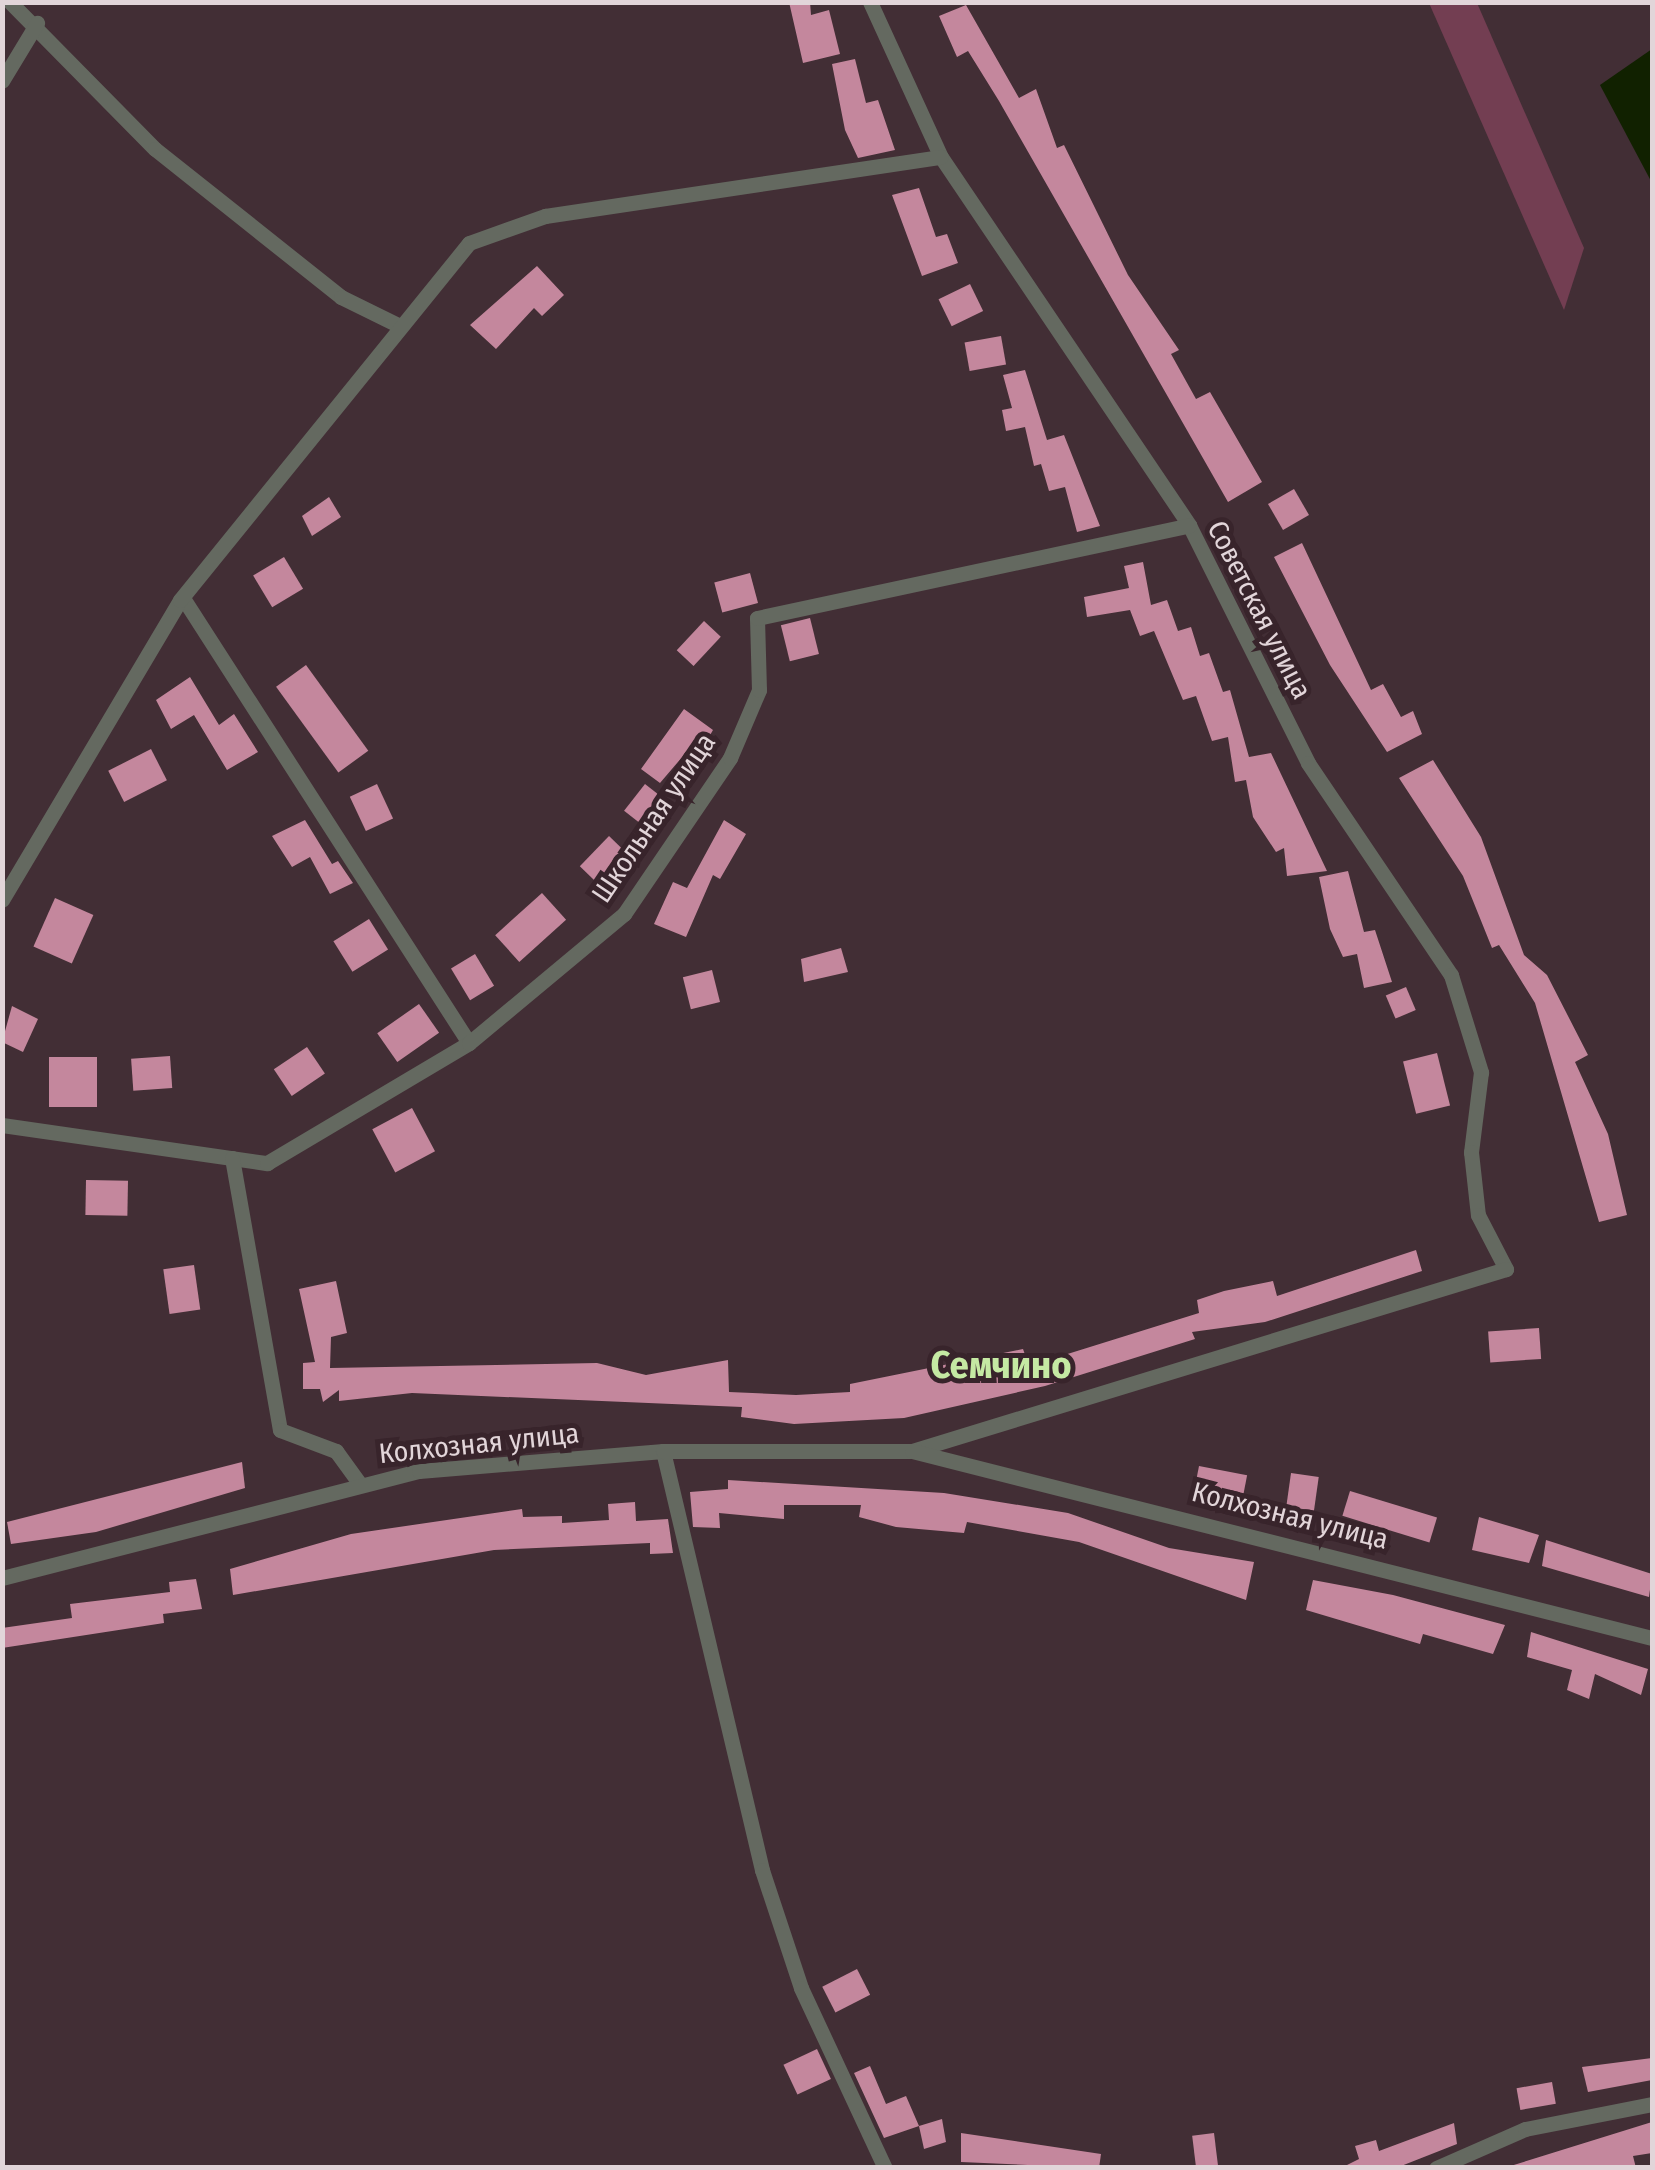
<!DOCTYPE html>
<html>
<head>
<meta charset="utf-8">
<style>
  body { margin:0 }
  #map { position:relative; width:1655px; height:2170px; overflow:hidden; background:#422e35; font-family:"Fira Sans Condensed",sans-serif }
  div>[style] { position:absolute }
  [style*='--x'] { left:calc(var(--x)*1px); top:calc(var(--y)*1px); width:calc(var(--w)*1px); rotate:calc(var(--a)*1deg) }
  .green>* { inset:0; background:#733e52 }
  .water>* { inset:0; background:#112100 }
  .building>* { inset:0; background:#c4879d; transform-origin:0 0 }
  .street>* { height:15px; margin:-7.5px; padding:0 7.5px; transform-origin:7.5px; border-radius:7.5px; background:#646960 }
  span { translate:-50% -50%; white-space:nowrap; text-align:center; line-height:1.15; -webkit-text-stroke:10px #38242b; paint-order:stroke }
  .street-label { font-size:28px; color:#e2d5d9 }
  .district-label { font-size:38px; color:#c5e9a3; font-weight:700 }
  .frame { position:absolute; inset:0; border:5px solid #e2d5d9; pointer-events:none }
</style>
</head>
<body>
<div id="map">
  <div class="green">
    <div style="clip-path:polygon(1429px 3px,1477px 3px,1584px 248px,1564px 310px)"></div>
  </div>
  <div class="water">
    <div style="clip-path:polygon(1652px 49px,1652px 183px,1600px 85px)"></div>
  </div>
  <div class="building">
    <div style="clip-path:polygon(789px 2px,810px 2px,811px 15px,829px 10px,840px 54px,803px 63px)"></div>
    <div style="clip-path:polygon(966px 5px,1019px 98px,1036px 89px,1057px 148px,1064px 145px,1128px 275px,1179px 350px,1171px 354px,1196px 399px,1210px 392px,1262px 482px,1228px 502px,999px 101px,968px 51px,957px 57px,939px 16px)"></div>
    <div style="clip-path:polygon(855px 59px,866px 103px,878px 100px,895px 150px,858px 158px,845px 130px,832px 64px)"></div>
    <div style="clip-path:polygon(919px 188px,936px 237px,947px 234px,958px 263px,922px 276px,892px 195px)"></div>
    <div style="clip-path:polygon(537px 266px,564px 295px,542px 316px,534px 308px,496px 349px,470px 325px)"></div>
    <div style="left:970px;top:284px;width:30px;height:35px;rotate:64deg"></div>
    <div style="left:1001px;top:336px;width:29px;height:37px;rotate:80deg"></div>
    <div style="clip-path:polygon(1025px 370px,1047px 440px,1064px 435px,1100px 526px,1077px 532px,1065px 487px,1049px 491px,1041px 464px,1034px 466px,1025px 427px,1006px 431px,1002px 410px,1012px 408px,1003px 375px)"></div>
    <div style="left:1294px;top:489px;width:30px;height:30px;rotate:60deg"></div>
    <div style="clip-path:polygon(329px 497px,341px 517px,312px 536px,302px 516px)"></div>
    <div style="clip-path:polygon(1302px 543px,1371px 690px,1383px 684px,1401px 717px,1413px 711px,1422px 734px,1387px 752px,1330px 665px,1274px 557px)"></div>
    <div style="left:284px;top:557px;width:37px;height:36px;rotate:59deg"></div>
    <div style="clip-path:polygon(1143px 562px,1151px 605px,1167px 600px,1178px 631px,1191px 627px,1200px 656px,1209px 653px,1223px 692px,1230px 690px,1249px 757px,1271px 753px,1327px 871px,1287px 876px,1284px 848px,1276px 852px,1253px 817px,1246px 780px,1235px 782px,1228px 737px,1212px 741px,1196px 696px,1183px 700px,1154px 631px,1140px 636px,1130px 610px,1087px 617px,1084px 597px,1129px 588px,1124px 566px)"></div>
    <div style="left:750px;top:573px;width:31px;height:37px;rotate:75deg"></div>
    <div style="left:810px;top:618px;width:37px;height:30px;rotate:76deg"></div>
    <div style="left:704px;top:621px;width:23px;height:40px;rotate:43deg"></div>
    <div style="left:306px;top:665px;width:106px;height:37px;rotate:54deg"></div>
    <div style="clip-path:polygon(190px 677px,219px 725px,234px 714px,258px 752px,227px 770px,194px 715px,171px 729px,156px 700px)"></div>
    <div style="clip-path:polygon(684px 709px,713px 730px,698px 756px,689px 749px,660px 783px,641px 769px)"></div>
    <div style="left:151px;top:749px;width:35px;height:48px;rotate:63deg"></div>
    <div style="clip-path:polygon(1433px 760px,1481px 837px,1524px 955px,1547px 975px,1588px 1055px,1575px 1062px,1608px 1134px,1627px 1215px,1599px 1222px,1535px 1003px,1499px 945px,1492px 948px,1463px 876px,1399px 778px)"></div>
    <div style="left:377px;top:784px;width:38px;height:30px;rotate:65deg"></div>
    <div style="left:645px;top:784px;width:28px;height:34px;rotate:38deg"></div>
    <div style="clip-path:polygon(305px 820px,332px 864px,338px 861px,353px 883px,330px 894px,310px 857px,292px 867px,272px 836px)"></div>
    <div style="clip-path:polygon(724px 820px,746px 834px,720px 879px,713px 875px,686px 937px,654px 924px,673px 882px,687px 888px)"></div>
    <div style="left:609px;top:836px;width:28px;height:42px;rotate:44deg"></div>
    <div style="clip-path:polygon(1348px 871px,1364px 932px,1375px 930px,1392px 982px,1364px 988px,1357px 954px,1343px 957px,1330px 929px,1319px 877px)"></div>
    <div style="left:542px;top:893px;width:36px;height:63px;rotate:48deg"></div>
    <div style="left:55px;top:898px;width:42px;height:53px;rotate:24deg"></div>
    <div style="left:369px;top:919px;width:36px;height:42px;rotate:58deg"></div>
    <div style="clip-path:polygon(841px 948px,848px 972px,804px 982px,801px 959px)"></div>
    <div style="left:475px;top:954px;width:37px;height:28px;rotate:59deg"></div>
    <div style="left:712px;top:970px;width:33px;height:30px;rotate:76deg"></div>
    <div style="left:1406px;top:987px;width:25px;height:22px;rotate:67deg"></div>
    <div style="left:419px;top:1004px;width:35px;height:51px;rotate:55deg"></div>
    <div style="clip-path:polygon(12px 1006px,38px 1019px,23px 1052px,2px 1042px)"></div>
    <div style="left:307px;top:1047px;width:32px;height:40px;rotate:56deg"></div>
    <div style="left:1437px;top:1053px;width:54px;height:35px;rotate:76deg"></div>
    <div style="left:170px;top:1056px;width:32px;height:39px;rotate:86deg"></div>
    <div style="left:49px;top:1057px;width:48px;height:50px"></div>
    <div style="left:412px;top:1108px;width:49px;height:45px;rotate:62deg"></div>
    <div style="left:86px;top:1180px;width:42px;height:35px;rotate:1deg"></div>
    <div style="clip-path:polygon(1416px 1250px,1422px 1271px,1265px 1322px,1192px 1332px,1195px 1339px,1045px 1386px,904px 1418px,794px 1424px,741px 1417px,742px 1407px,412px 1393px,339px 1401px,339px 1390px,323px 1402px,320px 1389px,303px 1389px,303px 1363px,315px 1362px,299px 1289px,336px 1281px,347px 1333px,331px 1337px,330px 1368px,597px 1363px,646px 1375px,728px 1360px,729px 1392px,796px 1395px,850px 1392px,850px 1384px,1023px 1349px,1029px 1366px,1199px 1313px,1197px 1300px,1224px 1291px,1273px 1281px,1277px 1296px)"></div>
    <div style="left:194px;top:1265px;width:45px;height:31px;rotate:82deg"></div>
    <div style="left:1539px;top:1328px;width:31px;height:51px;rotate:86deg"></div>
    <div style="clip-path:polygon(242px 1462px,245px 1488px,96px 1532px,11px 1544px,7px 1522px)"></div>
    <div style="left:1199px;top:1466px;width:49px;height:25px;rotate:11deg"></div>
    <div style="left:1291px;top:1473px;width:28px;height:34px;rotate:8deg"></div>
    <div style="clip-path:polygon(728px 1480px,944px 1493px,1068px 1513px,1169px 1548px,1254px 1562px,1246px 1600px,1079px 1542px,967px 1522px,964px 1533px,896px 1527px,859px 1517px,861px 1505px,784px 1505px,784px 1519px,719px 1513px,720px 1528px,693px 1527px,690px 1492px,728px 1489px)"></div>
    <div style="left:1350px;top:1491px;width:91px;height:26px;rotate:17deg"></div>
    <div style="clip-path:polygon(635px 1502px,636px 1521px,668px 1519px,673px 1553px,650px 1554px,650px 1543px,494px 1550px,233px 1595px,230px 1569px,351px 1534px,522px 1509px,523px 1517px,562px 1516px,562px 1523px,609px 1520px,608px 1504px)"></div>
    <div style="clip-path:polygon(1479px 1517px,1539px 1535px,1529px 1563px,1472px 1550px)"></div>
    <div style="clip-path:polygon(1546px 1540px,1652px 1574px,1649px 1597px,1542px 1566px)"></div>
    <div style="clip-path:polygon(196px 1579px,202px 1609px,163px 1614px,164px 1623px,2px 1648px,2px 1628px,72px 1618px,70px 1604px,170px 1592px,169px 1582px)"></div>
    <div style="clip-path:polygon(1313px 1580px,1393px 1595px,1505px 1625px,1493px 1654px,1423px 1634px,1420px 1644px,1306px 1610px)"></div>
    <div style="clip-path:polygon(1531px 1632px,1648px 1669px,1641px 1695px,1595px 1674px,1589px 1699px,1567px 1690px,1572px 1670px,1527px 1657px)"></div>
    <div style="left:857px;top:1969px;width:29px;height:39px;rotate:63deg"></div>
    <div style="left:817px;top:2049px;width:33px;height:37px;rotate:65deg"></div>
    <div style="clip-path:polygon(1652px 2058px,1652px 2080px,1588px 2092px,1582px 2067px)"></div>
    <div style="clip-path:polygon(870px 2066px,886px 2104px,906px 2096px,919px 2126px,884px 2138px,854px 2073px)"></div>
    <div style="left:1552px;top:2082px;width:22px;height:36px;rotate:80deg"></div>
    <div style="clip-path:polygon(942px 2119px,946px 2142px,924px 2149px,919px 2126px)"></div>
    <div style="clip-path:polygon(1652px 2122px,1652px 2153px,1633px 2156px,1636px 2168px,1504px 2168px)"></div>
    <div style="clip-path:polygon(1454px 2123px,1457px 2144px,1396px 2168px,1341px 2168px,1359px 2159px,1355px 2146px,1376px 2140px,1379px 2151px)"></div>
    <div style="clip-path:polygon(961px 2133px,1101px 2154px,1099px 2168px,961px 2162px)"></div>
    <div style="left:1214px;top:2133px;width:35px;height:22px;rotate:83deg"></div>
  </div>
  <div class="street">
    <div style="--x:10;--y:2;--w:206;--a:45.4"></div>
    <div style="--x:155;--y:149;--w:238;--a:38.5"></div>
    <div style="--x:341;--y:297;--w:64;--a:26.2"></div>
    <div style="--x:870;--y:2;--w:170;--a:65.4"></div>
    <div style="--x:941;--y:157;--w:444;--a:56"></div>
    <div style="--x:1189;--y:525;--w:266;--a:63.4"></div>
    <div style="--x:1308;--y:763;--w:256;--a:56"></div>
    <div style="--x:1451;--y:975;--w:102;--a:72.8"></div>
    <div style="--x:1481;--y:1072;--w:81;--a:97.1"></div>
    <div style="--x:1471;--y:1152;--w:63;--a:83.7"></div>
    <div style="--x:1478;--y:1215;--w:61;--a:62.6"></div>
    <div style="--x:1506;--y:1269;--w:621;--a:162.97"></div>
    <div style="--x:2;--y:81;--w:68;--a:-58.9"></div>
    <div style="--x:183;--y:598;--w:529;--a:57.27"></div>
    <div style="--x:2;--y:900;--w:349;--a:-59.3"></div>
    <div style="--x:180;--y:600;--w:459;--a:-51"></div>
    <div style="--x:469;--y:243;--w:81;--a:-19.6"></div>
    <div style="--x:545;--y:216;--w:400;--a:-8.5"></div>
    <div style="--x:2;--y:1125;--w:268;--a:8.2"></div>
    <div style="--x:267;--y:1163;--w:235;--a:-30.7"></div>
    <div style="--x:469;--y:1043;--w:202;--a:-39.8"></div>
    <div style="--x:624;--y:914;--w:189;--a:-55.8"></div>
    <div style="--x:730;--y:758;--w:74;--a:-66.9"></div>
    <div style="--x:759;--y:690;--w:72;--a:-91.6"></div>
    <div style="--x:757;--y:618;--w:442;--a:-12.1"></div>
    <div style="--x:232;--y:1158;--w:276;--a:80"></div>
    <div style="--x:280;--y:1430;--w:60;--a:20.6"></div>
    <div style="--x:336;--y:1451;--w:39;--a:54"></div>
    <div style="--x:663;--y:1451;--w:431;--a:76.7"></div>
    <div style="--x:762;--y:1870;--w:124;--a:71.7"></div>
    <div style="--x:801;--y:1988;--w:199;--a:65"></div>
    <div style="--x:2;--y:1578;--w:431;--a:-14.4"></div>
    <div style="--x:419;--y:1471;--w:245;--a:-4.7"></div>
    <div style="--x:663;--y:1451;--w:249;--a:0"></div>
    <div style="--x:912;--y:1451;--w:763;--a:14.18"></div>
    <div style="--x:1436;--y:2168;--w:97;--a:-23.7"></div>
    <div style="--x:1525;--y:2129;--w:129;--a:-11.1"></div>
  </div>
  <div class="street-label">
    <span style="left:1259px;top:610px;rotate:63deg">Советская улица</span>
    <span style="left:654px;top:818px;rotate:-56deg">Школьная улица</span>
    <span style="left:479px;top:1444px;rotate:-6deg">Колхозная улица</span>
    <span style="left:1290px;top:1516px;rotate:14deg">Колхозная улица</span>
  </div>
  <div class="district-label">
    <span style="left:1001px;top:1366px">Семчино</span>
  </div>
  <div class="frame"></div>
</div>
</body>
</html>
